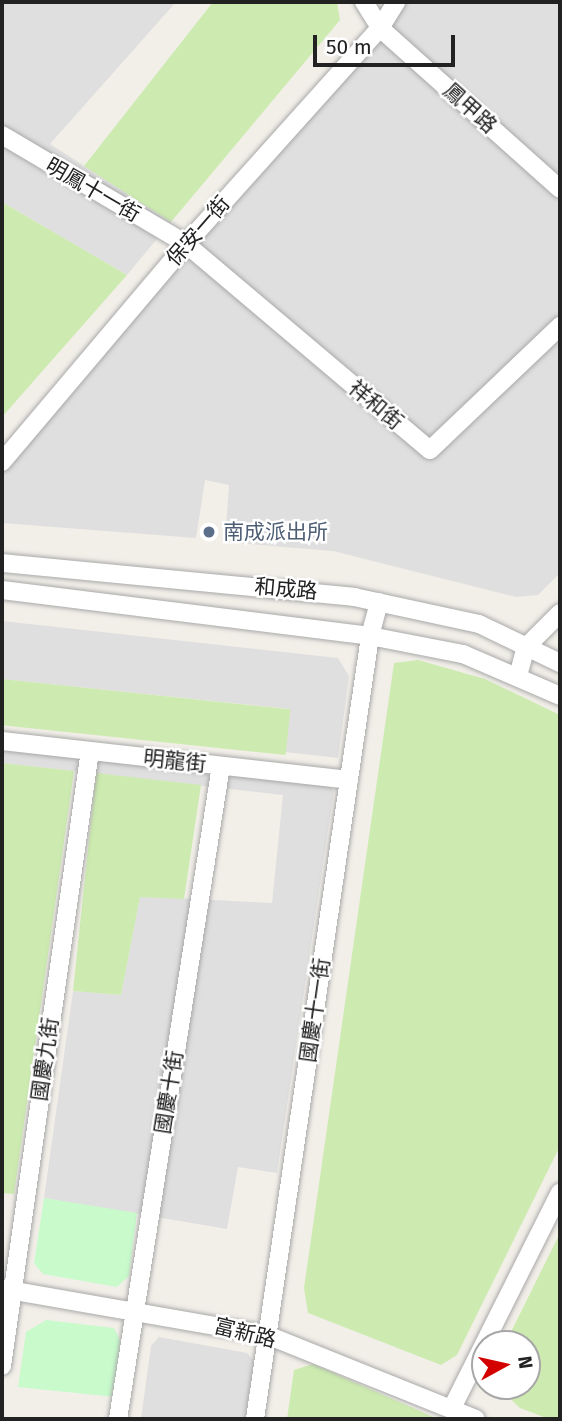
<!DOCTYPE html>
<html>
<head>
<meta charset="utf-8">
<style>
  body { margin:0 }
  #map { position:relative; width:562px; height:1421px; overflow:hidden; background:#f2efe9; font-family:"Fira Sans","Noto Sans TC",sans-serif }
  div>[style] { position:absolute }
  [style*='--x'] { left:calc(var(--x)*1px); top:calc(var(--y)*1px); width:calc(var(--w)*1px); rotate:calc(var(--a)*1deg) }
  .residential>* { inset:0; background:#e0dfdf }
  .grass>* { inset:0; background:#cdebb0; transform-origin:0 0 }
  .park>* { inset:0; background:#c8facc }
  .roads { filter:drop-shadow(0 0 2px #a9a9a9) drop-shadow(0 0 2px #a9a9a9) }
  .minor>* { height:18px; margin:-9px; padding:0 9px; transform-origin:9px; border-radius:9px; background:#fff }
  .dots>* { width:19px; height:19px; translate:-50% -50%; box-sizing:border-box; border:4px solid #fff; border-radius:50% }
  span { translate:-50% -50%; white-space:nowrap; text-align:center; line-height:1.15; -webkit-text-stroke:5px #fff; paint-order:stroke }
  .street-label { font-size:21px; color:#222 }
  .service-label { font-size:21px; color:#4e5e75 }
  .left { translate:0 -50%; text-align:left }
  .frame { position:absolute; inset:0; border:4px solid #222; pointer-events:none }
  .north { position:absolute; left:471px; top:1330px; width:70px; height:70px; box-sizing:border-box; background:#fff; border:2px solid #a7a7a7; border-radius:50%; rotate:82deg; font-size:19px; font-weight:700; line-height:28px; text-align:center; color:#222 }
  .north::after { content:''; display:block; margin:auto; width:24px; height:32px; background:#d40000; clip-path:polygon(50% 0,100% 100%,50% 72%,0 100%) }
  .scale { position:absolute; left:313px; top:35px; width:142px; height:32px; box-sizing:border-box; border:4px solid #222; border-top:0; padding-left:9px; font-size:21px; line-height:24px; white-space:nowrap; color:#222; -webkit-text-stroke:5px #fff; paint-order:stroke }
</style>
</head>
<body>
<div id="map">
  <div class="residential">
    <div style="clip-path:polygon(2px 2px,176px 2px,50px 144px,171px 222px,127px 275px,2px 202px)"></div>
    <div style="clip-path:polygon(405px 2px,560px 2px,560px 573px,538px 595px,516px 597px,333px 551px,225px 542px,229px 485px,205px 480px,196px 538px,2px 523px,2px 474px)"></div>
    <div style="clip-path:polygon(2px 621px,338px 658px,349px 676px,338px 758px,285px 752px,290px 709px,2px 679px)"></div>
    <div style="clip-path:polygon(2px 746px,323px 780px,334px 791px,277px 1173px,238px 1167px,227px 1229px,44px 1198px,73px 991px,121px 995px,140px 896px,272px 903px,283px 795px,2px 763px)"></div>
    <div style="clip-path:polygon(159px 1337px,247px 1353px,255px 1362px,245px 1419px,141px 1419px,151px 1346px)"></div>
  </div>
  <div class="grass">
    <div style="clip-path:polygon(213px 2px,337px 2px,340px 20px,171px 222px,84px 166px)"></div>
    <div style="clip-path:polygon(2px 202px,127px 275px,2px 417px)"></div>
    <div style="clip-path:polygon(418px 660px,485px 679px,560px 715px,560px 1146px,457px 1355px,441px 1365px,308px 1313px,304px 1288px,394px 663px)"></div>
    <div style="left:2px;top:679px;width:290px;height:46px;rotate:6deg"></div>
    <div style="clip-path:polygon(2px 763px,74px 771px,14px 1194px,2px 1193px)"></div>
    <div style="clip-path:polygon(96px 773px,201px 785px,184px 899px,140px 897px,121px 995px,73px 991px)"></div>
    <div style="clip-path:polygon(560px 1233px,560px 1419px,549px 1419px,520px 1408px,497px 1386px,527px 1386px,527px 1344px,505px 1344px)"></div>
    <div style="clip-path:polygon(313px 1364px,438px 1419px,287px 1419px,294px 1370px)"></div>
  </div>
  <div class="park">
    <div style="clip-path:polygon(44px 1198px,137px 1213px,129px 1276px,117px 1287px,43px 1274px,34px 1263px)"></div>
    <div style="clip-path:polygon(46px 1320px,114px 1328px,122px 1344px,115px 1397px,18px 1387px,26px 1332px)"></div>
  </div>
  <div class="roads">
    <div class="minor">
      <div style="--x:364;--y:2;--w:31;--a:58"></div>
      <div style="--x:380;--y:28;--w:241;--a:41.8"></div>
      <div style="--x:2;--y:135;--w:214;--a:30.6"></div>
      <div style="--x:186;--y:244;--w:319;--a:40.2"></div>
      <div style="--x:430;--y:450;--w:180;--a:-43.6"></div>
      <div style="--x:2;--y:462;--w:285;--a:-49.8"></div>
      <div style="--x:186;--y:244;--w:290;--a:-48.1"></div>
      <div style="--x:380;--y:28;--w:31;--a:-58"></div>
      <div style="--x:2;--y:563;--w:354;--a:5.5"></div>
      <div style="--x:354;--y:597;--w:128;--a:12.2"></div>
      <div style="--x:479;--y:624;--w:90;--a:25.7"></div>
      <div style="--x:2;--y:590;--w:371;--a:7.1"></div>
      <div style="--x:370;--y:636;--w:95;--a:11"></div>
      <div style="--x:463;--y:654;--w:106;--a:23.4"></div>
      <div style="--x:518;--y:676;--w:30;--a:-75"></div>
      <div style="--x:526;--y:647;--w:48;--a:-45"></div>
      <div style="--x:2;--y:741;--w:349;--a:6.4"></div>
      <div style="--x:3;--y:1289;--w:268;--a:9.9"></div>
      <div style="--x:267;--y:1335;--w:225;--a:21.9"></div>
      <div style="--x:2;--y:1366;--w:621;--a:-81.86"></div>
      <div style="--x:452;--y:1408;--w:241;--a:-63.4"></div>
      <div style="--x:118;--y:1419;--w:661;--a:-81.04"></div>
      <div style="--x:255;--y:1419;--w:791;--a:-81.64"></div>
      <div style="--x:370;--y:636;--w:35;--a:-75"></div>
    </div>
  </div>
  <div class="dots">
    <div style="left:209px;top:532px;background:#5c6f8a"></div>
  </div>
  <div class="street-label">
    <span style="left:470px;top:108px;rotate:42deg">鳳甲路</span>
    <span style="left:93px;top:190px;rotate:30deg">明鳳十一街</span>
    <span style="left:198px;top:231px;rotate:-49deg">保安一街</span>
    <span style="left:376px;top:405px;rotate:40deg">祥和街</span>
    <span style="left:286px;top:589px;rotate:5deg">和成路</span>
    <span style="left:175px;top:761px;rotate:6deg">明龍街</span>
    <span style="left:315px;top:1010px;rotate:-82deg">國慶十一街</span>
    <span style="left:45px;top:1059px;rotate:-82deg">國慶九街</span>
    <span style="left:169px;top:1092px;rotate:-81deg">國慶十街</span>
    <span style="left:245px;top:1333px;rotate:14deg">富新路</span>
  </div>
  <div class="service-label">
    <span class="left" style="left:223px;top:532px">南成派出所</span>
  </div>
  <div class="frame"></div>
  <div class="north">N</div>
  <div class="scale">50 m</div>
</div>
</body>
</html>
